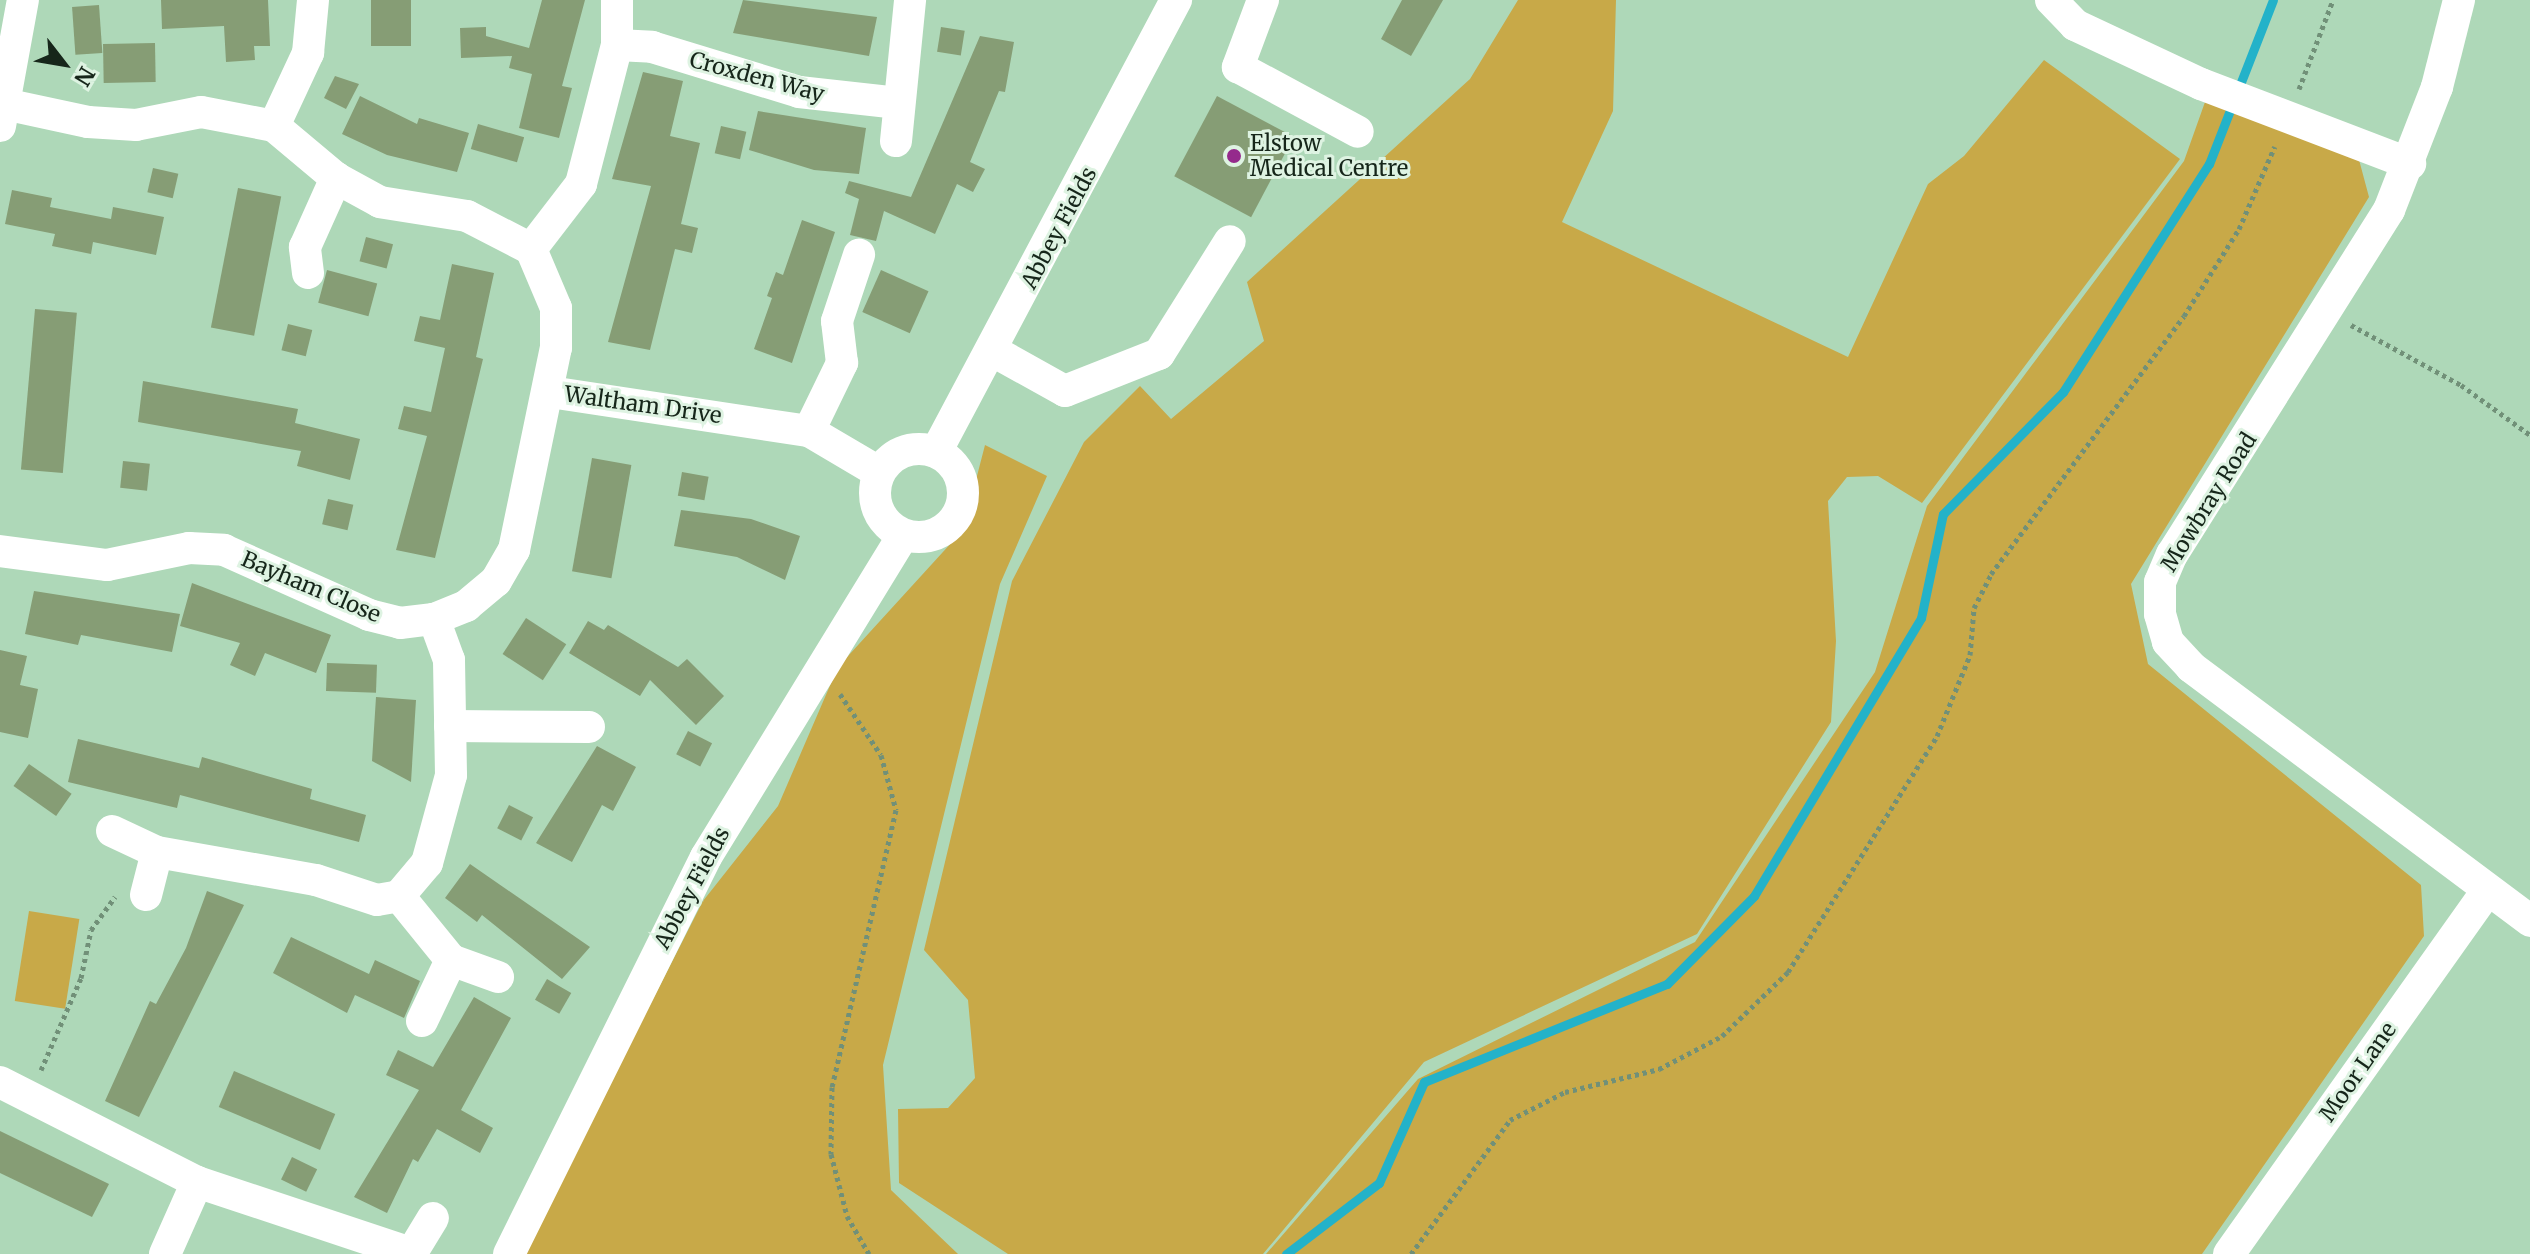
<!DOCTYPE html>
<html>
<head>
<meta charset="utf-8">
<style>
  body { margin:0 }
  #map { position:relative; width:2530px; height:1254px; overflow:hidden; background:#aed8b8; font-family:Merriweather,serif }
  div>[style] { position:absolute }
  [style*='--x'] { left:calc(var(--x)*1px); top:calc(var(--y)*1px); width:calc(var(--w)*1px); rotate:calc(var(--a)*1deg) }
  .green>* { inset:0; background:#c8a948; transform-origin:0 0 }
  .stream>* { height:9px; margin:-4.5px; padding:0 4.5px; transform-origin:4.5px; border-radius:4.5px; background:#23b2c9 }
  .building>* { inset:0; background:#869d75; transform-origin:0 0 }
  .path>* { height:5px; margin-top:-2.5px; transform-origin:0; background:repeating-linear-gradient(90deg,#719078 0 4px,transparent 0 8px) }
  .minor>* { height:32px; margin:-16px; padding:0 16px; transform-origin:16px; border-radius:16px; background:#fff }
  .minor>.ring { margin:-16px; padding:0; box-sizing:content-box; background:none; border:32px solid #fff; border-radius:50% }
  .dots>* { width:22px; height:22px; translate:-50% -50%; box-sizing:border-box; border:4px solid #def3e2; border-radius:50% }
  span { translate:-50% -50%; white-space:nowrap; text-align:center; line-height:1.15; -webkit-text-stroke:6px #def3e2; paint-order:stroke }
  .street-label { font-size:22px; color:#16261a }
  .poi-label { font-size:22px; color:#16261a }
  .left { translate:0 -50%; text-align:left }
  .north { position:absolute; left:24px; top:24px; width:80px; height:80px; -webkit-text-stroke:6px #def3e2; paint-order:stroke; rotate:121deg; font-size:22px; font-weight:700; line-height:32px; text-align:center; color:#16261a }
  .north::after { content:''; display:block; margin:auto; width:28px; height:36px; background:#16261a; clip-path:polygon(50% 0,100% 100%,50% 72%,0 100%) }
</style>
</head>
<body>
<div id="map">
  <div class="green">
    <div style="clip-path:polygon(1518px 0,1616px 0,1613px 111px,1562px 222px,1848px 357px,1928px 184px,1964px 156px,2044px 60px,2180px 159px,1922px 503px,1878px 476px,1847px 477px,1828px 501px,1836px 641px,1831px 722px,1697px 934px,1424px 1062px,1263px 1254px,1008px 1254px,899px 1183px,898px 1109px,948px 1108px,975px 1078px,968px 1000px,924px 950px,1012px 581px,1084px 442px,1140px 386px,1171px 419px,1264px 341px,1247px 282px,1470px 79px)"></div>
    <div style="clip-path:polygon(2205px 102px,2358px 156px,2369px 197px,2131px 584px,2148px 664px,2421px 885px,2424px 936px,2202px 1254px,1266px 1254px,1418px 1079px,1695px 942px,1875px 672px,1927px 506px,2184px 161px)"></div>
    <div style="clip-path:polygon(985px 445px,1047px 476px,1000px 584px,883px 1065px,891px 1190px,958px 1254px,523px 1254px,703px 901px,778px 806px,838px 667px,963px 530px)"></div>
    <div style="left:29px;top:911px;width:51px;height:91px;rotate:9deg"></div>
  </div>
  <div class="stream">
    <div style="--x:1286;--y:1254;--w:117;--a:-37.4"></div>
    <div style="--x:1379;--y:1183;--w:111;--a:-66"></div>
    <div style="--x:1424;--y:1082;--w:262;--a:-22"></div>
    <div style="--x:1667;--y:984;--w:124;--a:-45.3"></div>
    <div style="--x:1754;--y:896;--w:324;--a:-59"></div>
    <div style="--x:1921;--y:618;--w:106;--a:-78.1"></div>
    <div style="--x:1943;--y:514;--w:171;--a:-45.5"></div>
    <div style="--x:2063;--y:392;--w:271;--a:-57.4"></div>
    <div style="--x:2209;--y:164;--w:176;--a:-68.7"></div>
  </div>
  <div class="building">
    <div style="clip-path:polygon(161px 0,268px 0,270px 46px,254px 46px,255px 60px,226px 62px,224px 26px,162px 29px)"></div>
    <div style="left:371px;top:0;width:40px;height:46px"></div>
    <div style="clip-path:polygon(542px 0,585px 0,562px 86px,572px 88px,559px 138px,519px 128px,532px 74px,509px 68px,512px 56px,461px 58px,460px 28px,486px 27px,486px 36px,529px 48px)"></div>
    <div style="clip-path:polygon(743px 0,877px 17px,869px 56px,733px 33px)"></div>
    <div style="clip-path:polygon(1402px 0,1443px 0,1411px 56px,1381px 39px)"></div>
    <div style="left:99px;top:5px;width:48px;height:27px;rotate:86deg"></div>
    <div style="left:941px;top:27px;width:24px;height:25px;rotate:9deg"></div>
    <div style="clip-path:polygon(980px 36px,1014px 42px,1005px 92px,999px 91px,970px 162px,985px 169px,973px 192px,957px 184px,935px 234px,884px 211px,876px 241px,850px 235px,859px 199px,845px 193px,849px 181px,911px 197px)"></div>
    <div style="left:155px;top:43px;width:39px;height:52px;rotate:89deg"></div>
    <div style="clip-path:polygon(643px 72px,683px 81px,670px 136px,700px 143px,681px 224px,698px 228px,692px 253px,675px 249px,650px 350px,608px 342px,651px 186px,612px 179px)"></div>
    <div style="clip-path:polygon(335px 76px,359px 84px,346px 109px,324px 98px)"></div>
    <div style="clip-path:polygon(360px 96px,417px 124px,419px 118px,469px 133px,457px 172px,387px 155px,342px 134px)"></div>
    <div style="left:1217px;top:96px;width:87px;height:91px;rotate:28deg"></div>
    <div style="clip-path:polygon(758px 111px,866px 128px,859px 174px,814px 170px,749px 150px)"></div>
    <div style="left:478px;top:124px;width:48px;height:26px;rotate:16deg"></div>
    <div style="left:721px;top:126px;width:26px;height:28px;rotate:13deg"></div>
    <div style="left:153px;top:168px;width:26px;height:25px;rotate:13deg"></div>
    <div style="left:238px;top:188px;width:44px;height:142px;rotate:11deg"></div>
    <div style="clip-path:polygon(12px 190px,52px 198px,50px 207px,111px 219px,113px 207px,164px 217px,156px 255px,93px 242px,91px 254px,52px 246px,55px 234px,5px 224px)"></div>
    <div style="clip-path:polygon(802px 220px,835px 232px,792px 363px,754px 349px,772px 298px,767px 296px,776px 272px,783px 275px)"></div>
    <div style="left:366px;top:237px;width:28px;height:25px;rotate:15deg"></div>
    <div style="clip-path:polygon(452px 264px,494px 273px,476px 357px,483px 359px,435px 558px,396px 550px,427px 436px,398px 429px,404px 406px,431px 412px,445px 348px,414px 341px,420px 316px,440px 320px)"></div>
    <div style="left:327px;top:270px;width:52px;height:34px;rotate:15deg"></div>
    <div style="left:881px;top:270px;width:52px;height:46px;rotate:24deg"></div>
    <div style="left:35px;top:309px;width:42px;height:161px;rotate:5deg"></div>
    <div style="left:288px;top:324px;width:25px;height:27px;rotate:14deg"></div>
    <div style="clip-path:polygon(143px 381px,298px 409px,295px 423px,360px 439px,350px 480px,297px 466px,301px 451px,138px 422px)"></div>
    <div style="left:592px;top:458px;width:40px;height:115px;rotate:10deg"></div>
    <div style="left:123px;top:461px;width:27px;height:27px;rotate:6deg"></div>
    <div style="left:682px;top:472px;width:27px;height:24px;rotate:10deg"></div>
    <div style="left:328px;top:499px;width:26px;height:26px;rotate:13deg"></div>
    <div style="clip-path:polygon(681px 510px,751px 519px,800px 536px,785px 580px,737px 557px,674px 546px)"></div>
    <div style="clip-path:polygon(192px 583px,331px 635px,316px 673px,265px 653px,255px 676px,230px 665px,240px 643px,180px 626px)"></div>
    <div style="clip-path:polygon(34px 591px,180px 614px,172px 652px,81px 635px,78px 645px,25px 634px)"></div>
    <div style="left:526px;top:618px;width:48px;height:43px;rotate:33deg"></div>
    <div style="clip-path:polygon(588px 621px,604px 630px,608px 625px,678px 667px,687px 659px,724px 696px,696px 725px,650px 680px,640px 696px,569px 653px)"></div>
    <div style="clip-path:polygon(0 650px,27px 656px,20px 685px,38px 689px,28px 738px,0 732px)"></div>
    <div style="left:327px;top:663px;width:50px;height:28px;rotate:2deg"></div>
    <div style="clip-path:polygon(376px 697px,416px 700px,411px 782px,372px 761px)"></div>
    <div style="left:688px;top:731px;width:27px;height:26px;rotate:27deg"></div>
    <div style="clip-path:polygon(78px 739px,199px 768px,202px 757px,312px 789px,310px 799px,366px 815px,359px 842px,180px 795px,177px 808px,68px 782px)"></div>
    <div style="clip-path:polygon(597px 746px,636px 767px,613px 811px,602px 805px,572px 862px,536px 843px)"></div>
    <div style="left:29px;top:764px;width:52px;height:27px;rotate:35deg"></div>
    <div style="left:509px;top:805px;width:27px;height:26px;rotate:27deg"></div>
    <div style="clip-path:polygon(470px 864px,590px 947px,562px 979px,482px 915px,477px 922px,445px 898px)"></div>
    <div style="clip-path:polygon(207px 891px,244px 905px,139px 1117px,105px 1101px,150px 1001px,156px 1004px,186px 948px)"></div>
    <div style="clip-path:polygon(291px 937px,369px 974px,375px 960px,420px 981px,404px 1018px,355px 995px,347px 1013px,273px 973px)"></div>
    <div style="left:547px;top:979px;width:28px;height:24px;rotate:30deg"></div>
    <div style="clip-path:polygon(474px 997px,511px 1018px,461px 1110px,493px 1128px,480px 1153px,437px 1129px,418px 1162px,413px 1159px,387px 1213px,354px 1197px,419px 1090px,386px 1075px,398px 1050px,433px 1067px)"></div>
    <div style="left:234px;top:1071px;width:110px;height:39px;rotate:23deg"></div>
    <div style="clip-path:polygon(0 1131px,109px 1184px,92px 1217px,0 1173px)"></div>
    <div style="left:292px;top:1157px;width:28px;height:25px;rotate:26deg"></div>
  </div>
  <div class="path">
    <div style="--x:2299;--y:89;--w:95;--a:-69.1"></div>
    <div style="--x:2351;--y:325;--w:125;--a:28.6"></div>
    <div style="--x:2461;--y:385;--w:85;--a:35.9"></div>
    <div style="--x:840;--y:694;--w:73;--a:56.1"></div>
    <div style="--x:881;--y:755;--w:57;--a:74.7"></div>
    <div style="--x:896;--y:810;--w:284;--a:103"></div>
    <div style="--x:832;--y:1087;--w:67;--a:90.9"></div>
    <div style="--x:831;--y:1154;--w:64;--a:75.5"></div>
    <div style="--x:847;--y:1216;--w:44;--a:59.9"></div>
    <div style="--x:41;--y:1070;--w:100;--a:-66.5"></div>
    <div style="--x:81;--y:978;--w:49;--a:-78.2"></div>
    <div style="--x:91;--y:930;--w:41;--a:-54"></div>
    <div style="--x:1411;--y:1254;--w:167;--a:-53.5"></div>
    <div style="--x:1510;--y:1120;--w:62;--a:-27"></div>
    <div style="--x:1565;--y:1092;--w:97;--a:-13.7"></div>
    <div style="--x:1659;--y:1069;--w:71;--a:-27.6"></div>
    <div style="--x:1722;--y:1036;--w:92;--a:-44.1"></div>
    <div style="--x:1788;--y:972;--w:279;--a:-57.7"></div>
    <div style="--x:1937;--y:736;--w:87;--a:-67.8"></div>
    <div style="--x:1970;--y:655;--w:47;--a:-85.1"></div>
    <div style="--x:1974;--y:608;--w:38;--a:-63"></div>
    <div style="--x:1991;--y:574;--w:322;--a:-53.2"></div>
    <div style="--x:2184;--y:316;--w:103;--a:-57.7"></div>
    <div style="--x:2239;--y:229;--w:90;--a:-66.6"></div>
  </div>
  <div class="minor">
    <div style="--x:1263;--y:0;--w:72;--a:110.5"></div>
    <div style="--x:1238;--y:67;--w:136;--a:28.4"></div>
    <div style="--x:2051;--y:0;--w:35;--a:46"></div>
    <div style="--x:2075;--y:25;--w:139;--a:25.1"></div>
    <div style="--x:2201;--y:84;--w:224;--a:20.9"></div>
    <div style="--x:2459;--y:0;--w:90;--a:104.2"></div>
    <div style="--x:2437;--y:87;--w:132;--a:111.3"></div>
    <div style="--x:2389;--y:210;--w:407;--a:122.2"></div>
    <div style="--x:2172;--y:554;--w:30;--a:113"></div>
    <div style="--x:2160;--y:582;--w:32;--a:90"></div>
    <div style="--x:2160;--y:614;--w:29;--a:74"></div>
    <div style="--x:2168;--y:642;--w:34;--a:47"></div>
    <div style="--x:2191;--y:667;--w:424;--a:36.8"></div>
    <div style="--x:617;--y:45;--w:35;--a:3"></div>
    <div style="--x:652;--y:47;--w:154;--a:17"></div>
    <div style="--x:799;--y:92;--w:100;--a:6.3"></div>
    <div style="--x:0;--y:126;--w:128;--a:-79.7"></div>
    <div style="--x:274;--y:126;--w:81;--a:-65"></div>
    <div style="--x:308;--y:53;--w:53;--a:-84.6"></div>
    <div style="--x:896;--y:141;--w:142;--a:-84.3"></div>
    <div style="--x:531;--y:249;--w:82;--a:-52.4"></div>
    <div style="--x:581;--y:184;--w:144;--a:-75.5"></div>
    <div style="--x:617;--y:45;--w:45;--a:-90"></div>
    <div style="--x:308;--y:273;--w:26;--a:-97"></div>
    <div style="--x:305;--y:247;--w:76;--a:-65.8"></div>
    <div style="--x:993;--y:351;--w:82;--a:29.1"></div>
    <div style="--x:1065;--y:391;--w:101;--a:-21.5"></div>
    <div style="--x:1159;--y:354;--w:133;--a:-57.9"></div>
    <div style="--x:550;--y:392;--w:262;--a:8.6"></div>
    <div style="--x:809;--y:431;--w:79;--a:30.5"></div>
    <div style="--x:809;--y:431;--w:76;--a:-64.1"></div>
    <div style="--x:842;--y:363;--w:42;--a:-96.8"></div>
    <div style="--x:837;--y:321;--w:70;--a:-71.6"></div>
    <div class="ring" style="left:875px;top:449px;width:56px;height:56px"></div>
    <div style="--x:936;--y:452;--w:512;--a:-62.03"></div>
    <div style="--x:0;--y:551;--w:108;--a:7.5"></div>
    <div style="--x:107;--y:565;--w:84;--a:-11.7"></div>
    <div style="--x:189;--y:548;--w:35;--a:3"></div>
    <div style="--x:224;--y:550;--w:159;--a:24.1"></div>
    <div style="--x:369;--y:615;--w:32;--a:14"></div>
    <div style="--x:400;--y:623;--w:34;--a:-7"></div>
    <div style="--x:434;--y:619;--w:35;--a:-22"></div>
    <div style="--x:466;--y:606;--w:39;--a:-40"></div>
    <div style="--x:496;--y:581;--w:36;--a:-60"></div>
    <div style="--x:514;--y:550;--w:206;--a:-78.3"></div>
    <div style="--x:556;--y:348;--w:40;--a:-90"></div>
    <div style="--x:556;--y:308;--w:64;--a:-113"></div>
    <div style="--x:531;--y:249;--w:72;--a:-152.7"></div>
    <div style="--x:467;--y:216;--w:88;--a:-170.9"></div>
    <div style="--x:380;--y:202;--w:50;--a:-151.4"></div>
    <div style="--x:336;--y:178;--w:81;--a:-140"></div>
    <div style="--x:274;--y:126;--w:74;--a:-169.1"></div>
    <div style="--x:201;--y:112;--w:66;--a:168.7"></div>
    <div style="--x:136;--y:125;--w:48;--a:-176.4"></div>
    <div style="--x:88;--y:122;--w:85;--a:-167.8"></div>
    <div style="--x:450;--y:726;--w:139;--a:0.4"></div>
    <div style="--x:112;--y:831;--w:50;--a:25"></div>
    <div style="--x:157;--y:852;--w:161;--a:10"></div>
    <div style="--x:316;--y:880;--w:64;--a:18.2"></div>
    <div style="--x:377;--y:900;--w:22;--a:-10"></div>
    <div style="--x:399;--y:896;--w:43;--a:-49.7"></div>
    <div style="--x:427;--y:863;--w:91;--a:-74.7"></div>
    <div style="--x:451;--y:775;--w:115;--a:-91"></div>
    <div style="--x:449;--y:660;--w:44;--a:-110.1"></div>
    <div style="--x:146;--y:895;--w:44;--a:-75.7"></div>
    <div style="--x:399;--y:896;--w:82;--a:50.9"></div>
    <div style="--x:451;--y:960;--w:50;--a:19.9"></div>
    <div style="--x:422;--y:1021;--w:68;--a:-64.6"></div>
    <div style="--x:0;--y:1082;--w:221;--a:26.9"></div>
    <div style="--x:197;--y:1182;--w:225;--a:18.4"></div>
    <div style="--x:165;--y:1254;--w:79;--a:-66"></div>
    <div style="--x:411;--y:1254;--w:42;--a:-58.6"></div>
    <div style="--x:509;--y:1254;--w:443;--a:-63.6"></div>
    <div style="--x:706;--y:857;--w:375;--a:-58.5"></div>
    <div style="--x:2229;--y:1254;--w:445;--a:-54.6"></div>
  </div>
  <div class="dots">
    <div style="left:1234px;top:156px;background:#952a8c"></div>
  </div>
  <div class="street-label">
    <span style="left:757px;top:77px;rotate:15deg">Croxden Way</span>
    <span style="left:1059px;top:228px;rotate:-62deg">Abbey Fields</span>
    <span style="left:643px;top:405px;rotate:8deg">Waltham Drive</span>
    <span style="left:2209px;top:502px;rotate:-58deg">Mowbray Road</span>
    <span style="left:311px;top:587px;rotate:23deg">Bayham Close</span>
    <span style="left:692px;top:888px;rotate:-62deg">Abbey Fields</span>
    <span style="left:2358px;top:1072px;rotate:-55deg">Moor Lane</span>
  </div>
  <div class="poi-label">
    <span class="left" style="left:1250px;top:156px">Elstow<br>Medical Centre</span>
  </div>
  <div class="north">N</div>
</div>
</body>
</html>
